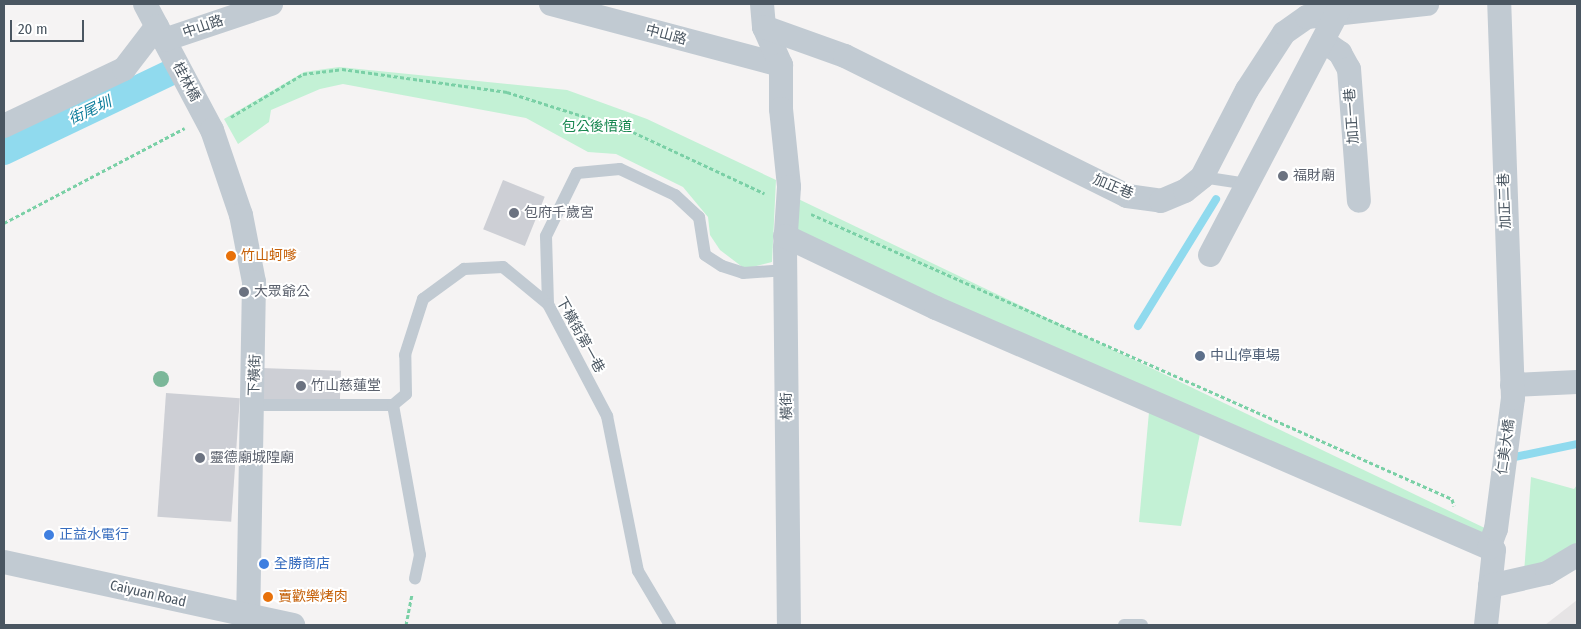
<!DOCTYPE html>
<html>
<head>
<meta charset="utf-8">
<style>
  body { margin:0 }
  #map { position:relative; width:1581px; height:629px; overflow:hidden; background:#f5f3f3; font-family:"Fira Sans Condensed","Noto Sans TC",sans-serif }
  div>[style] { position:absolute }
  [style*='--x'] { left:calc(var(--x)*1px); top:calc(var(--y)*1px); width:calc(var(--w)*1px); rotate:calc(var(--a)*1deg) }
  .education>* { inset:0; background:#e6e4e5 }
  .green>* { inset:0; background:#c3f1d5 }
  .stream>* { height:8px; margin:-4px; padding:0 4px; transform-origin:4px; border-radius:4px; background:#90daee }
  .canal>* { height:26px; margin:-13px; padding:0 13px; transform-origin:13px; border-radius:13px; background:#90daee }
  .building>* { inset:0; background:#cdcfd5; transform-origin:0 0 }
  .path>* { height:3px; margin-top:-1.5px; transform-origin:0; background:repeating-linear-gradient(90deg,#7ad0a6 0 4px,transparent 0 6.5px) }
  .lane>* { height:12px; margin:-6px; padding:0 6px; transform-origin:6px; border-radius:6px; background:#c1cad2 }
  .street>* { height:24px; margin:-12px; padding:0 12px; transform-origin:12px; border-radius:12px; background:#c1cad2 }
  .trees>* { width:16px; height:16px; margin:-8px; border-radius:50%; background:#7bb799 }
  .dots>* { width:14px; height:14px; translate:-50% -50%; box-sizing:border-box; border:2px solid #fff; border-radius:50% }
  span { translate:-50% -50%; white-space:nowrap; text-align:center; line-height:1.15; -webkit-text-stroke:4px #fff; paint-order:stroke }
  .street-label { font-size:14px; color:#4a5661 }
  .park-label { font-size:14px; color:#17864f }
  .worship-label { font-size:14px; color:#5b616d }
  .left { translate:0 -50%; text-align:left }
  .food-label { font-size:14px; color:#c56008 }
  .service-label { font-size:14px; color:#4e5e75 }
  .shop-label { font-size:14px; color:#366cbe }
  .water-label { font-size:15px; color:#0c7c9b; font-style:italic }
  .frame { position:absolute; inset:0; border:5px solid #4a5661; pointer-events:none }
  .scale { position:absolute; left:10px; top:20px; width:74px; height:22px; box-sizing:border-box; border:2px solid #4a5661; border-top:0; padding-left:6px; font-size:15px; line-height:18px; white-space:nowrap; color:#4a5661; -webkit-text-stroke:4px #fff; paint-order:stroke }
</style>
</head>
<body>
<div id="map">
  <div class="education">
    <div style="clip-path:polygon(1577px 600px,1577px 625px,1545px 625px)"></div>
  </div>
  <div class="green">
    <div style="clip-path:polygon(339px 67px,567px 90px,647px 119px,776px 180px,772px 262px,745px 269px,720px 250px,710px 235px,708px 217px,683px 187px,616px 154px,588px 152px,526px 118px,343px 84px,320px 89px,271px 110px,269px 122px,238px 144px,224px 119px,304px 72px)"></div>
    <div style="clip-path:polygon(792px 196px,1491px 531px,1487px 543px,789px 234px)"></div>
    <div style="clip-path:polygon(1150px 401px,1202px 424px,1181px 526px,1139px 522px)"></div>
    <div style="clip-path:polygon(1531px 477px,1574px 489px,1577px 485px,1577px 547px,1524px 573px)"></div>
  </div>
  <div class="stream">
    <div style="--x:1138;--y:326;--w:149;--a:-58.4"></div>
    <div style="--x:1510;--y:458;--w:68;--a:-11.8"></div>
  </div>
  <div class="canal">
    <div style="--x:4;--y:152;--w:191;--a:-25.5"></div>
  </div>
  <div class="building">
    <div style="left:503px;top:180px;width:45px;height:53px;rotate:22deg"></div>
    <div style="left:261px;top:368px;width:80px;height:33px;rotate:2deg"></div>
    <div style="left:166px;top:393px;width:74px;height:124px;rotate:4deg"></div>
  </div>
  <div class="path">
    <div style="--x:231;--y:117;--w:84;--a:-30.8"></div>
    <div style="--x:303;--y:74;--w:39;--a:-7"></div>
    <div style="--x:342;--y:69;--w:167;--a:7.9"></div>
    <div style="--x:507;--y:92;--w:132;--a:17.6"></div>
    <div style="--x:633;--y:132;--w:145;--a:25"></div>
    <div style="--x:811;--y:214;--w:702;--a:23.97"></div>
    <div style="--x:1452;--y:499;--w:7;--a:74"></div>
    <div style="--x:4;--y:223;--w:204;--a:-27.7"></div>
    <div style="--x:406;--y:625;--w:31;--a:-79"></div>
  </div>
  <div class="lane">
    <div style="--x:1202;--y:177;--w:47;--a:8.7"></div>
    <div style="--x:548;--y:304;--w:68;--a:-91.7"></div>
    <div style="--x:546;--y:236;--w:70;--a:-63.8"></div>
    <div style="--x:577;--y:173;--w:43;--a:-5.3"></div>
    <div style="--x:620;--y:169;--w:61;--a:25.3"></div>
    <div style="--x:675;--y:195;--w:33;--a:43"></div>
    <div style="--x:699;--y:217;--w:38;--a:81"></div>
    <div style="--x:705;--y:255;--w:20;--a:33"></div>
    <div style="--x:722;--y:266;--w:22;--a:18"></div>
    <div style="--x:743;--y:273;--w:43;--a:-4"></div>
    <div style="--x:254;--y:405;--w:139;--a:0"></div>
    <div style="--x:393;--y:405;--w:17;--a:-40"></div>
    <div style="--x:406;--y:394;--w:39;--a:-91"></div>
    <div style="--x:405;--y:355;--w:59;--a:-72.2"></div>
    <div style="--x:423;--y:299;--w:51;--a:-36.2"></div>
    <div style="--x:464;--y:269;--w:39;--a:-3"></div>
    <div style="--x:503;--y:267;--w:58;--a:39.4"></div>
    <div style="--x:548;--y:304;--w:127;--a:62.2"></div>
    <div style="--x:607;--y:416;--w:158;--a:78.7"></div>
    <div style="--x:638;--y:571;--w:63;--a:59.3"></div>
    <div style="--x:393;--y:405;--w:152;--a:79.8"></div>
    <div style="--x:420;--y:555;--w:24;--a:102"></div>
    <div style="--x:1124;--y:625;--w:18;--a:0"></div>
  </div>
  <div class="street">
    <div style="--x:145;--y:4;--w:143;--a:62"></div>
    <div style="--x:212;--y:130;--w:90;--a:71.2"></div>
    <div style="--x:241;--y:215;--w:68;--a:79"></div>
    <div style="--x:254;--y:282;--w:343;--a:91"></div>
    <div style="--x:551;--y:4;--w:238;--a:14.9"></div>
    <div style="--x:762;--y:4;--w:23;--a:85"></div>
    <div style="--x:764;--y:27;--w:42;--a:65.9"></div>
    <div style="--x:781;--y:65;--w:44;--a:90"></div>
    <div style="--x:781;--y:109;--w:78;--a:84.1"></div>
    <div style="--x:789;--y:187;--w:61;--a:93.8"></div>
    <div style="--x:785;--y:248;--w:377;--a:89.4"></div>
    <div style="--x:764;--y:27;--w:86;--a:19.7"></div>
    <div style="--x:845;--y:56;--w:315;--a:26.4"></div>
    <div style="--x:1127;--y:196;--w:34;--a:8"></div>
    <div style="--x:1161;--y:201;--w:26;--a:-23"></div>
    <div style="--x:1185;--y:191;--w:22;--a:-39"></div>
    <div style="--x:1202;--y:177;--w:98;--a:-62.7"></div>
    <div style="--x:1247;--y:90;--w:68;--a:-57"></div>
    <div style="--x:1284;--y:33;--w:28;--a:-35"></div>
    <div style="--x:1307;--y:17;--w:121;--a:-6.2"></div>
    <div style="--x:164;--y:40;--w:113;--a:-18.6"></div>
    <div style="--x:1323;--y:41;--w:21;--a:35"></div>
    <div style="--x:1340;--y:53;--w:18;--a:61"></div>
    <div style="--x:1349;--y:69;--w:132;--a:85.7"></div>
    <div style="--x:4;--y:126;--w:133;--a:-25.4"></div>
    <div style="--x:124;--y:69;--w:54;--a:-52.5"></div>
    <div style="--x:785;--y:236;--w:167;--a:25.5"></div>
    <div style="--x:936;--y:308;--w:608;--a:23.45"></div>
    <div style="--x:1494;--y:550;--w:75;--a:96.1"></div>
    <div style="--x:1210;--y:255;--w:284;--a:-62.3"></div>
    <div style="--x:1512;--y:385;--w:65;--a:-2.6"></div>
    <div style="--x:1489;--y:548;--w:20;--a:-70"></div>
    <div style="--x:1496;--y:529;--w:132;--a:-82.6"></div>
    <div style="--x:1513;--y:398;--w:394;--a:-92"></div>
    <div style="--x:4;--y:562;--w:296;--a:12.3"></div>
    <div style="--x:1490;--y:586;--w:58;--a:-12.8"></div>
    <div style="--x:1547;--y:573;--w:35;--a:-31"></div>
  </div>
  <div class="trees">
    <div style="left:161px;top:379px"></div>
  </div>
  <div class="dots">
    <div style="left:1283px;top:176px;background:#6b7280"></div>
    <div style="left:514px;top:213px;background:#6b7280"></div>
    <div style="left:231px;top:256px;background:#e8710a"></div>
    <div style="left:244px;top:292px;background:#6b7280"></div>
    <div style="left:1200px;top:356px;background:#5c6f8a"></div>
    <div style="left:301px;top:386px;background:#6b7280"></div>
    <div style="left:200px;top:458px;background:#6b7280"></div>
    <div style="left:49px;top:535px;background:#3f7fe0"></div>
    <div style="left:264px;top:564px;background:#3f7fe0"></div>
    <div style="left:268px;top:597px;background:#e8710a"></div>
  </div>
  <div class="street-label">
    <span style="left:203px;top:27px;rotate:-19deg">中山路</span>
    <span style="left:666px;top:35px;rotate:15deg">中山路</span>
    <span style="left:186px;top:82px;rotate:62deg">桂林橋</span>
    <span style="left:1352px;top:116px;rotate:-94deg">加正一巷</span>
    <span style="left:1113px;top:187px;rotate:23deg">加正巷</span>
    <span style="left:1505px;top:201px;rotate:-92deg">加正二巷</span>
    <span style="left:580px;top:335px;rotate:61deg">下橫街第一巷</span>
    <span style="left:255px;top:375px;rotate:-88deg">下橫街</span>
    <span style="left:787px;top:406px;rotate:-91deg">橫街</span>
    <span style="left:1506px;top:447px;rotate:-82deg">仁美大橋</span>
    <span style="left:148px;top:594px;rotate:13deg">Caiyuan Road</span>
  </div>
  <div class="park-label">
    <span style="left:597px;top:127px">包公後悟道</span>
  </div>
  <div class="worship-label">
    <span class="left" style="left:1293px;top:176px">福財廟</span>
    <span class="left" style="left:524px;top:213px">包府千歲宮</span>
    <span class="left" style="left:254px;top:292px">大眾爺公</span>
    <span class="left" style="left:311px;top:386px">竹山慈蓮堂</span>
    <span class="left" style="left:210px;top:458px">靈德廟城隍廟</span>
  </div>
  <div class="food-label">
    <span class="left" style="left:241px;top:256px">竹山蚵嗲</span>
    <span class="left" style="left:278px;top:597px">賣歡樂烤肉</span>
  </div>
  <div class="service-label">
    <span class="left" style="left:1210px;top:356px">中山停車場</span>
  </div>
  <div class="shop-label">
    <span class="left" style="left:59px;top:535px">正益水電行</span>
    <span class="left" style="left:274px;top:564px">全勝商店</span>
  </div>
  <div class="water-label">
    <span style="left:90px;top:111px;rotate:-25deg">街尾圳</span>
  </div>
  <div class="frame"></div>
  <div class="scale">20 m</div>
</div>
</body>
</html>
